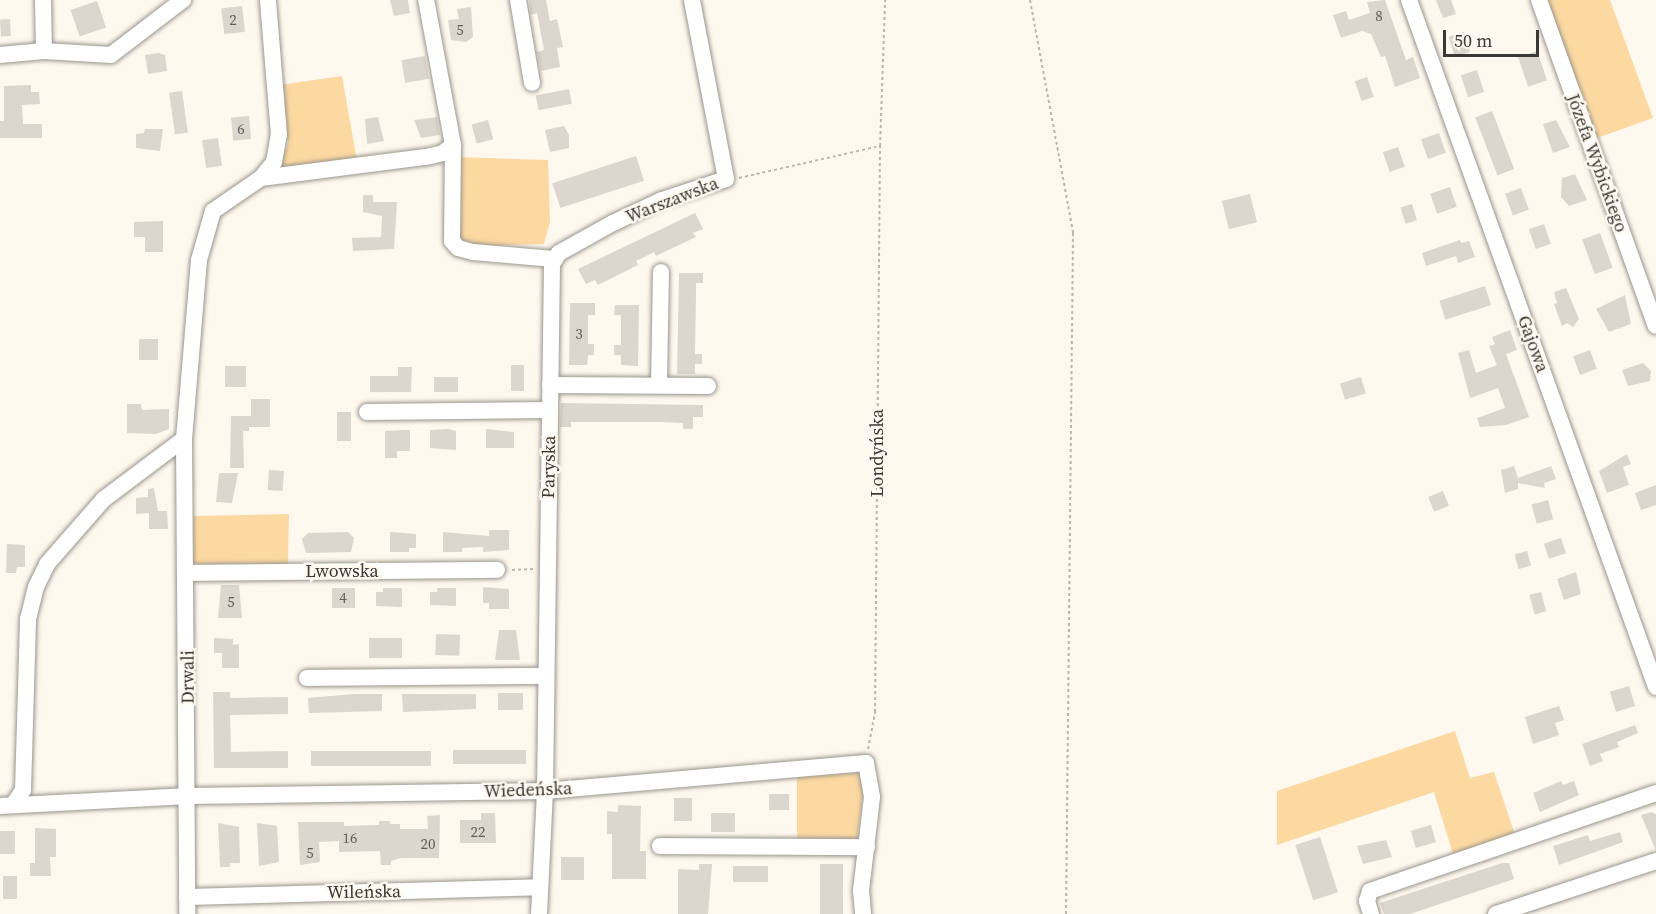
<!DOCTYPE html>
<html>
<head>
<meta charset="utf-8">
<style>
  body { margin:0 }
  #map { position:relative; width:1656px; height:914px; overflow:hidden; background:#fef8ef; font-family:"Source Serif 4",serif }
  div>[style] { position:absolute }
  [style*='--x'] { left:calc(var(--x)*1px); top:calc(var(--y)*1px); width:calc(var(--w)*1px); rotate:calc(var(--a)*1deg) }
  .green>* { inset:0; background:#fcd9a1 }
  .building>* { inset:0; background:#dcd6ce; transform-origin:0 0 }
  .path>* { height:2px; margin-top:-1px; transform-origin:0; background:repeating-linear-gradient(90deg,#bab5ae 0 3px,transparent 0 6px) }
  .roads { filter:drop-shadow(0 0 2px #9a958d) drop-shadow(0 0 2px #9a958d) }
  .minor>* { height:16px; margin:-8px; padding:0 8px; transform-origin:8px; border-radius:8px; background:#fff }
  span { translate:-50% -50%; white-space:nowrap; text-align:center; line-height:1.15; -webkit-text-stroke:5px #fef8ef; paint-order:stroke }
  .number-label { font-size:15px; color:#63605b }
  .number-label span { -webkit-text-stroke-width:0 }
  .street-label { font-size:18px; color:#3b3835 }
  .scale { position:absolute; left:1443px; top:30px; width:96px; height:27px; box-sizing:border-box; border:3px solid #3b3835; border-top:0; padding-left:8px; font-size:18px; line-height:21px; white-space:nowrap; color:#3b3835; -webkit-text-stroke:4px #fef8ef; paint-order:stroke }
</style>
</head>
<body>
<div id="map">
  <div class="green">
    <div style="clip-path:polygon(1545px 0,1610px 0,1653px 118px,1594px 139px)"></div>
    <div style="clip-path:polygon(342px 76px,357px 161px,279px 169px,288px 143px,280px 85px)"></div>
    <div style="clip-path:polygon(457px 157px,548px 160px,550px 222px,544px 244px,468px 246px,461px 240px,454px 230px)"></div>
    <div style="clip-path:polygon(289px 514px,288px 564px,209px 566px,193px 563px,192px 516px)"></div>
    <div style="clip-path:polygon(1455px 731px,1470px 778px,1494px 772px,1515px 835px,1453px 854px,1434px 792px,1277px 845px,1277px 791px)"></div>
    <div style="clip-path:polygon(859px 773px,865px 784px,857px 841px,797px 842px,797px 777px)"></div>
  </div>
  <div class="building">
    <div style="clip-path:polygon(390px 0,408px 0,410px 13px,394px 16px)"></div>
    <div style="clip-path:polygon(529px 0,546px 0,550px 21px,557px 19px,563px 47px,557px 48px,560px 67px,541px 71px,537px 52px,544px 50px,537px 13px,531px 15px)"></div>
    <div style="clip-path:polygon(1385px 0,1406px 60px,1413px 57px,1420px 78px,1395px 87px,1385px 56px,1381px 57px,1371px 34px,1362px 31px,1341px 38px,1333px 15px,1346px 11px,1349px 20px,1370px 13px,1367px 2px)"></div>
    <div style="clip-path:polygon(1436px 0,1451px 0,1456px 14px,1443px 18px)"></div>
    <div style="left:97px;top:1px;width:28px;height:28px;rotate:71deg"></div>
    <div style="left:242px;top:6px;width:26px;height:21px;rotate:83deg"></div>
    <div style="clip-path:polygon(471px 7px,473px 37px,466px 42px,451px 40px,448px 20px,459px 19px,457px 9px)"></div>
    <div style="left:10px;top:19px;width:17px;height:10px;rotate:87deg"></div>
    <div style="left:1464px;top:32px;width:21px;height:16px;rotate:73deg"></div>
    <div style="left:1537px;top:51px;width:31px;height:20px;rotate:71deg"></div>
    <div style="clip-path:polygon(158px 53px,165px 55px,167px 71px,148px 74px,145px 55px)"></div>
    <div style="left:425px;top:56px;width:23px;height:24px;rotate:80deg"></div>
    <div style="left:1477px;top:70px;width:23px;height:17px;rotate:72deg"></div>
    <div style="left:1367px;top:77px;width:21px;height:13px;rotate:71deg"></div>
    <div style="clip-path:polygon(31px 85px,31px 92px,39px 92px,40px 104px,22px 105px,23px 124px,42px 124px,42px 138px,0 138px,0 121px,4px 121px,4px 86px)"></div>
    <div style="left:569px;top:89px;width:15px;height:34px;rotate:79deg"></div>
    <div style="left:182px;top:91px;width:42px;height:13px;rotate:82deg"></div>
    <div style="left:1492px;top:111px;width:62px;height:18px;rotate:69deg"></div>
    <div style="left:249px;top:116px;width:23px;height:18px;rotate:85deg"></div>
    <div style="clip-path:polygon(378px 117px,384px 141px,367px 144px,365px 119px)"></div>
    <div style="clip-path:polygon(437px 117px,440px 135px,421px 138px,414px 120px)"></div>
    <div style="left:488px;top:120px;width:20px;height:17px;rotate:75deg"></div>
    <div style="clip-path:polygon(1556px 120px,1570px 147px,1553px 153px,1543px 124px)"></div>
    <div style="clip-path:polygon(564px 126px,569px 135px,569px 148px,550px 152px,545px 130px)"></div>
    <div style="clip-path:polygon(145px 129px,163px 129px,160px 151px,136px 148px,136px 134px,144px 133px)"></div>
    <div style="left:1439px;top:133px;width:21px;height:19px;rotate:71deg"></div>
    <div style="left:218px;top:138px;width:28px;height:16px;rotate:82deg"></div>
    <div style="left:1398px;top:147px;width:21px;height:16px;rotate:71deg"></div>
    <div style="left:636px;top:156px;width:26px;height:88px;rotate:72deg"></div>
    <div style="clip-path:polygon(1575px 174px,1587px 200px,1569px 206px,1561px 197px,1562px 178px)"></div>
    <div style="left:1450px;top:187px;width:21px;height:21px;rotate:71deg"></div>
    <div style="left:1521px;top:188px;width:23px;height:17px;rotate:70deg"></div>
    <div style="left:1250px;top:194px;width:29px;height:29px;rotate:76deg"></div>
    <div style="clip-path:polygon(363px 195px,373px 195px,373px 202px,397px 202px,394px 249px,353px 251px,352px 238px,381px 237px,382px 216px,363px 212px)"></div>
    <div style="left:1412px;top:204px;width:17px;height:12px;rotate:73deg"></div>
    <div style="clip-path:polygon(695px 213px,703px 229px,693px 233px,696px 237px,656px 256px,654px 252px,636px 261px,638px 265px,598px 285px,595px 280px,586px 284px,578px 269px)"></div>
    <div style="clip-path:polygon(163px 221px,163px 252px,145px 252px,145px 237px,134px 237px,134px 222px)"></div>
    <div style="left:1544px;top:224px;width:21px;height:16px;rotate:71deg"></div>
    <div style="left:1600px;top:233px;width:37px;height:19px;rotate:70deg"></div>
    <div style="clip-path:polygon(1460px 240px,1461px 243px,1469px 241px,1475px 257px,1458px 263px,1456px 256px,1426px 266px,1422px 253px)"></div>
    <div style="clip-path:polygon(679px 273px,703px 273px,703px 283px,696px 283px,696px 293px,695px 354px,702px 354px,702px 364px,695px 364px,695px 374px,677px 374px)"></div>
    <div style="left:1485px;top:286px;width:20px;height:48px;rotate:72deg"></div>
    <div style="clip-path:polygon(1566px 288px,1579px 319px,1573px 327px,1567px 323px,1562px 326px,1554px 304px,1557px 303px,1554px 292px)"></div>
    <div style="clip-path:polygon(1625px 295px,1631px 324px,1609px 332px,1596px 309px)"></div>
    <div style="clip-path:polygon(570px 303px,595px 303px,595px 315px,588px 315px,588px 344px,594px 344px,594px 355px,588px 355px,587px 365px,569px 365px)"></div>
    <div style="clip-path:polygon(615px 305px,639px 305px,638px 366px,621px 365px,621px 355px,614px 355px,614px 345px,621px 345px,621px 315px,614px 315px)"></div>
    <div style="clip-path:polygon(1510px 330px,1517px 350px,1506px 354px,1529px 417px,1506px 425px,1480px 427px,1477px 418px,1505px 408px,1498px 388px,1470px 398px,1458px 353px,1469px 350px,1476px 373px,1497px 365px,1489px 346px,1495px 344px,1492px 337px)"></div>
    <div style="left:139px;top:339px;width:19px;height:21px"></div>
    <div style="left:1590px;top:350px;width:20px;height:18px;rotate:70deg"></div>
    <div style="clip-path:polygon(1643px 363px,1651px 371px,1650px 381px,1628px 386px,1622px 370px)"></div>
    <div style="left:511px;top:365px;width:13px;height:26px"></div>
    <div style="left:225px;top:366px;width:21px;height:21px"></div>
    <div style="clip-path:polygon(398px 367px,412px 367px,411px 392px,370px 392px,370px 376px,398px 376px)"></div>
    <div style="left:434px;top:377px;width:24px;height:15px"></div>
    <div style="left:1361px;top:377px;width:17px;height:22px;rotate:73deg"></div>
    <div style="clip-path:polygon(251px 399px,270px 399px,270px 427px,249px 427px,249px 431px,243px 431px,244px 468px,230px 468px,231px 416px,251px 416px)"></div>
    <div style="clip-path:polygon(561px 403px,703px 405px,703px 417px,693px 417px,693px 429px,683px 429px,683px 423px,662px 422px,571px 422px,571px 427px,560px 427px)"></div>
    <div style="clip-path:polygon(127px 404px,141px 404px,142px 410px,169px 409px,169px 429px,156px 434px,127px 433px)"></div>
    <div style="left:337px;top:412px;width:14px;height:29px"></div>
    <div style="clip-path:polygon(449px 429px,456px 431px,456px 450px,430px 448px,430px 430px)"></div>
    <div style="clip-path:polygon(486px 429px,514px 432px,514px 448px,486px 448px)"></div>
    <div style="clip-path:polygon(403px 430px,410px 430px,410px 451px,397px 451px,397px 458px,385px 458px,385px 431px)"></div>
    <div style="clip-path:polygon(1627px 454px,1631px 464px,1623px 467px,1629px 485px,1607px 493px,1599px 471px)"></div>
    <div style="clip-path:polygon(1514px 466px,1518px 478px,1551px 466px,1556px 479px,1544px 483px,1545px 488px,1518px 483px,1518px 489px,1505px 493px,1501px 470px)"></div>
    <div style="left:269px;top:470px;width:15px;height:20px;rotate:4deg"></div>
    <div style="clip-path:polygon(219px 473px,238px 473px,232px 503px,216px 502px)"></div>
    <div style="clip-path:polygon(1656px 485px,1656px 505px,1641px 510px,1635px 493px)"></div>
    <div style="clip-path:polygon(154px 488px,158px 511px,167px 511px,168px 529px,149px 529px,149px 513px,136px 514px,136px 498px,148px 497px,148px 489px)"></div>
    <div style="left:1443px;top:491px;width:16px;height:16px;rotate:68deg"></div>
    <div style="left:1548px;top:500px;width:20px;height:17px;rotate:75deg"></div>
    <div style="clip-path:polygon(489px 530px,509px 530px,509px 550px,483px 552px,483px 547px,462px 548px,462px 552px,443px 552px,443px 532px,489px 536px)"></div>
    <div style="clip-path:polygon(348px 532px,354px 538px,351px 552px,306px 553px,302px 539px,308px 533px)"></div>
    <div style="clip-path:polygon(390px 532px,416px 534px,416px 548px,409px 548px,409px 552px,390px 552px)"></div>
    <div style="left:1561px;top:538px;width:16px;height:18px;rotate:72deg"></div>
    <div style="clip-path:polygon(7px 544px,25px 545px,25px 567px,17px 567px,16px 573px,6px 573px)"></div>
    <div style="left:1527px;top:551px;width:15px;height:13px;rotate:74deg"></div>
    <div style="clip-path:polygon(1576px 572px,1581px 594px,1564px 600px,1557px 579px)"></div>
    <div style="clip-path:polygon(221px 585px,239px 585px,242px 618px,218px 618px)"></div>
    <div style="clip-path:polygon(483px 587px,509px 589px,509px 609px,489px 609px,489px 603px,483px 603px)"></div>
    <div style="left:332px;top:588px;width:23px;height:20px"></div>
    <div style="clip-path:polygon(383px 588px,402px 588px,402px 607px,376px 606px,376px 592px,383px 592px)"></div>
    <div style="clip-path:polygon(437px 588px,456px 588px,456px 606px,430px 605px,430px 592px,437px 592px)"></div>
    <div style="left:1541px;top:592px;width:20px;height:12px;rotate:75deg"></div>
    <div style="clip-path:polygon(499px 630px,516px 630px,520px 660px,495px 660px)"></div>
    <div style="left:436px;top:634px;width:24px;height:21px;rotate:2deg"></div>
    <div style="clip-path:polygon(214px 638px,233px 639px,233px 645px,239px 644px,239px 668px,222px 668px,222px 653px,214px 653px)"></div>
    <div style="left:402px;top:638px;width:20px;height:33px;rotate:90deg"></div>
    <div style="left:1629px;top:686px;width:21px;height:20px;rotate:73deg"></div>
    <div style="clip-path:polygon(213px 692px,230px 692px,230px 698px,288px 697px,288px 714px,230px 715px,231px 752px,288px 751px,288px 768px,214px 768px)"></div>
    <div style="left:498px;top:693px;width:25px;height:17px"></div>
    <div style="clip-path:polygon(354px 694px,382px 694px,382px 711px,309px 713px,308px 698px)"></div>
    <div style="clip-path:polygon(402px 694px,476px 694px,476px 709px,403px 712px)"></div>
    <div style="clip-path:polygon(1559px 706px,1564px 720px,1555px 723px,1559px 735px,1533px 744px,1525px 717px)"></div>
    <div style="clip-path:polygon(1635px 725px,1638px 733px,1617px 742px,1619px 747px,1600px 754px,1603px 761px,1590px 766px,1582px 744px)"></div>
    <div style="left:526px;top:750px;width:14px;height:73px;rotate:90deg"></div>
    <div style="left:431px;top:751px;width:15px;height:120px;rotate:90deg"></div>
    <div style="clip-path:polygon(1561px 781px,1563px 785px,1574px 781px,1579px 795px,1540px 812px,1533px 793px)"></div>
    <div style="left:769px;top:794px;width:20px;height:16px"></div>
    <div style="left:674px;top:798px;width:18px;height:23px"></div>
    <div style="clip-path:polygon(618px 805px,641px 806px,640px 851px,646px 851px,646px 879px,612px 879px,612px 834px,607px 834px,607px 811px,618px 812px)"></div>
    <div style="clip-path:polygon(1651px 812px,1656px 814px,1656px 851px,1641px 815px)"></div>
    <div style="clip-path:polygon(481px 813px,495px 813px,496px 843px,460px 843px,460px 820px,481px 820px)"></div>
    <div style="left:711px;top:813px;width:24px;height:19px"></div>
    <div style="clip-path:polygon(440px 815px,439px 858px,401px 858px,391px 861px,391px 865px,381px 865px,380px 851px,339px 852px,339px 841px,319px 842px,320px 862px,300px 865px,298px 822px,344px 822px,344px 826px,379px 825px,379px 821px,390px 821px,390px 824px,400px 824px,400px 829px,428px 829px,427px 816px)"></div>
    <div style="clip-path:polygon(218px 823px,239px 827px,240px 863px,230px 863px,230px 867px,220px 867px)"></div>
    <div style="clip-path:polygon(257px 823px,277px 826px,279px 862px,259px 866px)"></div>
    <div style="left:1431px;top:825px;width:18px;height:21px;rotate:74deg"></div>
    <div style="clip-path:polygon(35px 828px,56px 829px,56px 857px,50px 857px,51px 876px,30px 876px,30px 863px,35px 863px)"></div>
    <div style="left:0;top:831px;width:15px;height:23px"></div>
    <div style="clip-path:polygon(1620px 832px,1623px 842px,1559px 865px,1553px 846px,1588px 835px,1590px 841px)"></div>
    <div style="left:1320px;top:837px;width:58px;height:26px;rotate:72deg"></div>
    <div style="clip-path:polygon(1386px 840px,1392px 857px,1363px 864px,1357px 846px)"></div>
    <div style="left:561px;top:857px;width:23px;height:23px"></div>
    <div style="clip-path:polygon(1502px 863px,1509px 863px,1514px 879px,1410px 914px,1384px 914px,1380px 903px)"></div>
    <div style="clip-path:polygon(699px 864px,712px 864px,708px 914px,678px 914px,678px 869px,699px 870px)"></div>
    <div style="left:820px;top:864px;width:23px;height:50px"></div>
    <div style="left:733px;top:866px;width:35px;height:16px"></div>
    <div style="left:3px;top:876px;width:14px;height:23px"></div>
  </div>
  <div class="path">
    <div style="--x:1030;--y:0;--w:237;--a:79.5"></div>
    <div style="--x:1073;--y:233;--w:681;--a:90.59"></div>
    <div style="--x:739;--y:178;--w:145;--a:-12.8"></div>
    <div style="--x:512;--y:570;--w:21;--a:-3"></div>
    <div style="--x:868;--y:749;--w:38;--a:-79"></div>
    <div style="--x:875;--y:712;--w:566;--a:-89.49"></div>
    <div style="--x:880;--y:146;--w:146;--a:-88"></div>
  </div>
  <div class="roads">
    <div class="minor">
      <div style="--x:43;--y:0;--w:51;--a:88.9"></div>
      <div style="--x:518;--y:0;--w:84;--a:80.4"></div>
      <div style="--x:1409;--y:0;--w:730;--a:70.22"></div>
      <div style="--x:1539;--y:0;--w:346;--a:70.3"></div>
      <div style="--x:0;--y:55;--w:44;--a:-5.2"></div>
      <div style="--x:44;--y:51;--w:67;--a:3.4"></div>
      <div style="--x:111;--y:55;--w:91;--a:-37.4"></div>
      <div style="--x:453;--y:145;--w:96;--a:90.6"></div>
      <div style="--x:452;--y:241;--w:9;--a:49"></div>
      <div style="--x:458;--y:248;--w:16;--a:15"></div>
      <div style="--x:473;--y:252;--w:81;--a:4.9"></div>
      <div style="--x:261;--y:178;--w:166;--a:-7.3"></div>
      <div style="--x:426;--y:157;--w:17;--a:-13"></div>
      <div style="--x:443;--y:153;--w:13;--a:-39"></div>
      <div style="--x:453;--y:145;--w:147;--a:-100.5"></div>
      <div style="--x:550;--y:385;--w:158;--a:0.4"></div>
      <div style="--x:659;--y:385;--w:113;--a:-89"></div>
      <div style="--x:367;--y:412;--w:182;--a:-0.6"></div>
      <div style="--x:184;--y:439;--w:475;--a:89.6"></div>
      <div style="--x:187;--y:573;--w:310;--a:-0.6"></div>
      <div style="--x:307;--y:678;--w:239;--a:-0.5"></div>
      <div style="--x:13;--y:805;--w:18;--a:-56"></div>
      <div style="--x:23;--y:790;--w:171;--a:-88.3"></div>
      <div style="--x:28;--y:619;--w:33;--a:-76"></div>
      <div style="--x:36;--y:587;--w:25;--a:-64"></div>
      <div style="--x:47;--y:564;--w:86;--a:-48.8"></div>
      <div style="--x:104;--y:499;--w:100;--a:-36.9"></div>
      <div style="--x:184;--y:439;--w:180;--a:-85.2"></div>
      <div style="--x:199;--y:260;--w:51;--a:-74.1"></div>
      <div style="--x:213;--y:211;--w:58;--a:-34.5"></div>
      <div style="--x:261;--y:178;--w:21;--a:-51"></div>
      <div style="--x:274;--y:162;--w:27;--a:-80"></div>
      <div style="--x:279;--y:135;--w:135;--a:-94.7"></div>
      <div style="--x:0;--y:806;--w:189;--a:-3"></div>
      <div style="--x:189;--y:796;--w:356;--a:-0.8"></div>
      <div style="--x:545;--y:791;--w:322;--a:-5"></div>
      <div style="--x:866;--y:763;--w:35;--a:80"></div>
      <div style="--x:872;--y:797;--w:94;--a:96.7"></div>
      <div style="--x:861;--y:890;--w:24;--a:85"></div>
      <div style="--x:660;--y:846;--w:207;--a:0.3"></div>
      <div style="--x:187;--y:897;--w:353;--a:-1.6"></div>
      <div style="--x:539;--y:914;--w:123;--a:-87.2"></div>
      <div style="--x:545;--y:791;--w:527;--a:-89.24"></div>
      <div style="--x:552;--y:264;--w:13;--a:-58"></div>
      <div style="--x:559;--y:253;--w:62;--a:-29.1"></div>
      <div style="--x:613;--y:223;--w:54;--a:-25.1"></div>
      <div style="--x:662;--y:200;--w:67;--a:-18.2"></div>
      <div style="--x:726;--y:179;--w:182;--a:-100.8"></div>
      <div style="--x:1371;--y:914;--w:14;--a:-107"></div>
      <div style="--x:1367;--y:901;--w:10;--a:-73"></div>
      <div style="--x:1370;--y:891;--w:302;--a:-18.9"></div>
      <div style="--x:1496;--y:914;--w:169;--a:-18.3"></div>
    </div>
  </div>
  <div class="number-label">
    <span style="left:1379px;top:16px">8</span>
    <span style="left:233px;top:20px">2</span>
    <span style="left:460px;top:30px">5</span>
    <span style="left:241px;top:129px">6</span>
    <span style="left:579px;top:334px">3</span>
    <span style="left:343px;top:598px">4</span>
    <span style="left:231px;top:602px">5</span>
    <span style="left:478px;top:832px">22</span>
    <span style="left:350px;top:838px">16</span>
    <span style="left:428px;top:844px">20</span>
    <span style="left:310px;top:853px">5</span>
  </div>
  <div class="street-label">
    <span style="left:1597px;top:163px;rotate:70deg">Józefa Wybickiego</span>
    <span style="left:672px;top:200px;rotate:-21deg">Warszawska</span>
    <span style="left:1533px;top:344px;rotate:70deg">Gajowa</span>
    <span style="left:877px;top:453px;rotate:-90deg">Londyńska</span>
    <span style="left:549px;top:467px;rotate:-89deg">Paryska</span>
    <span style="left:342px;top:571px">Lwowska</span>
    <span style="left:188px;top:677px;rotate:-90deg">Drwali</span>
    <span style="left:528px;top:790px;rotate:-2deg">Wiedeńska</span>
    <span style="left:364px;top:892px;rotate:-1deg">Wileńska</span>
  </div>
  <div class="scale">50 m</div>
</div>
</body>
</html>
